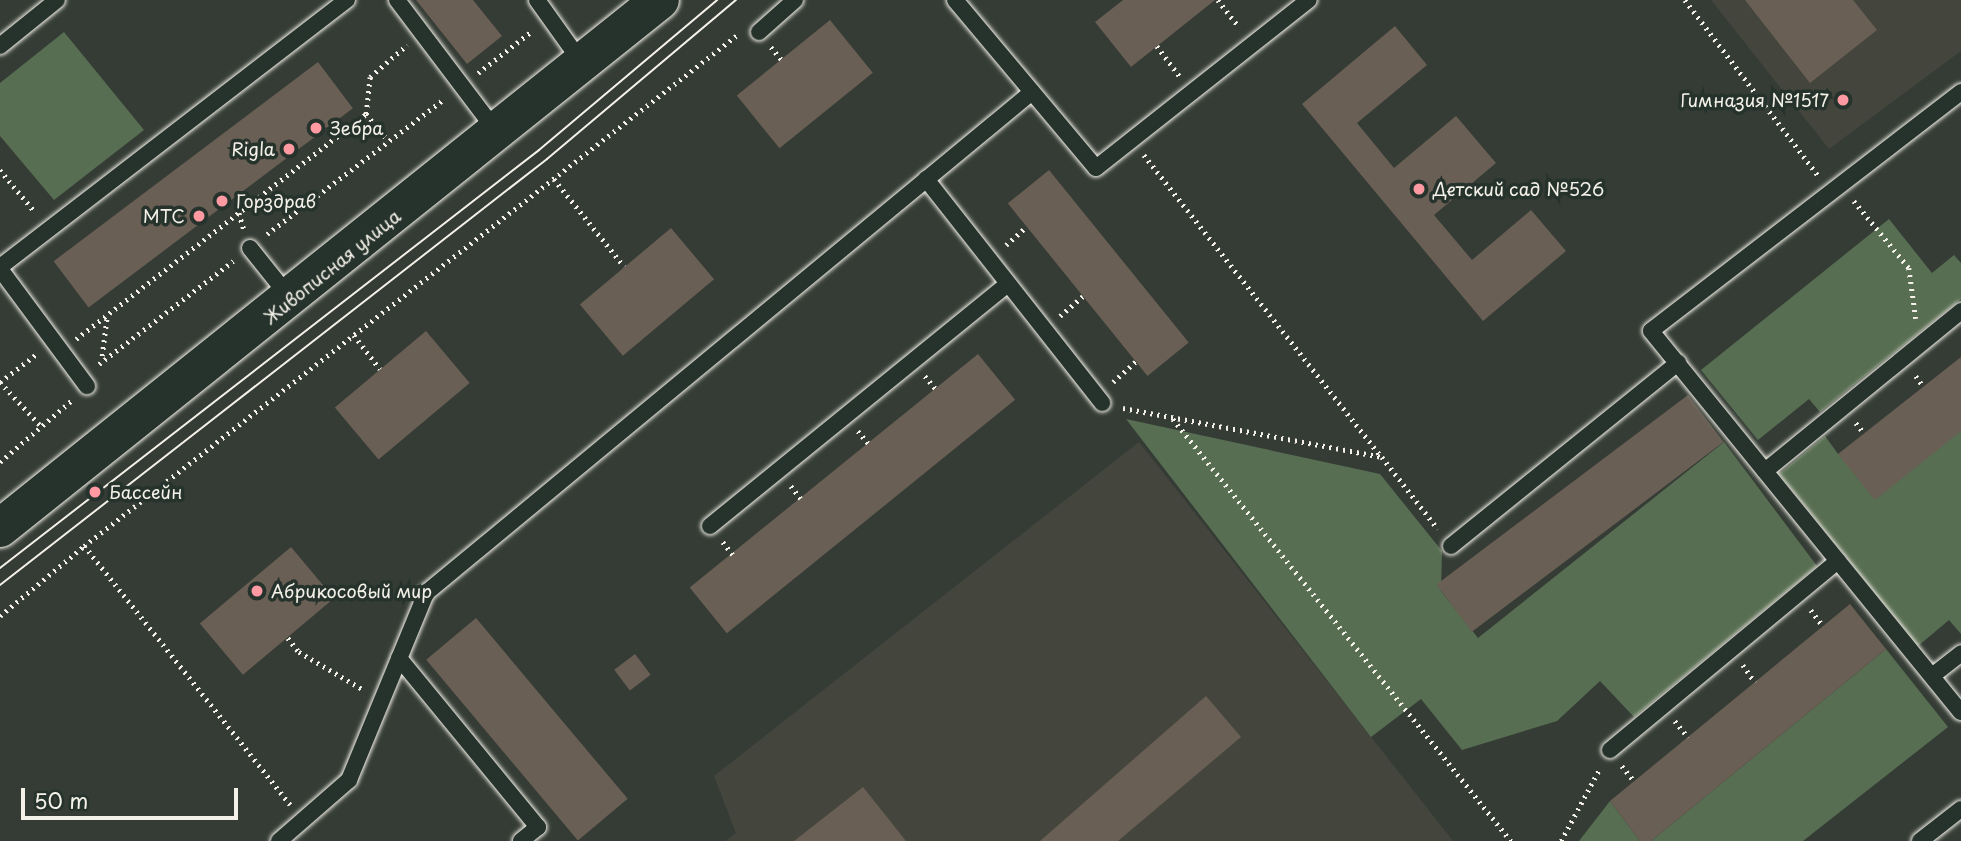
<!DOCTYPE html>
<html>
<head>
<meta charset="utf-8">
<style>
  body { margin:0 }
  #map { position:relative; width:1961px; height:841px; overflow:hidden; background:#343c35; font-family:"Playpen Sans",sans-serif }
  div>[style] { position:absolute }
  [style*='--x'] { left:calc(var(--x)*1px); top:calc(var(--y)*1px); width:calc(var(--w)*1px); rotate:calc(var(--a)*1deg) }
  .built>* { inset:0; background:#44463e }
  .green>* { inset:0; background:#586e52 }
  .building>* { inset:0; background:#6a5f54; transform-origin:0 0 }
  .path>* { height:4.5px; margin-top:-2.25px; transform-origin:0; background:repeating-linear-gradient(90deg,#f4f1e8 0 2px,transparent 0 7px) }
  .roads { filter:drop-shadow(0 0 2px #f4f1e8) drop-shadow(0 0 2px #f4f1e8) }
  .lane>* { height:16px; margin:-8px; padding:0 8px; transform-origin:8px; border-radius:8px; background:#26332d }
  .secondary>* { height:38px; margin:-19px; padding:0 19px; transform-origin:19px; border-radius:19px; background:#26332d }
  .tram>* { height:2px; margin:-1px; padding:0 1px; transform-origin:1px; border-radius:1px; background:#f4f1e8 }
  .dots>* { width:19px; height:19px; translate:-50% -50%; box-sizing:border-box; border:4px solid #26332d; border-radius:50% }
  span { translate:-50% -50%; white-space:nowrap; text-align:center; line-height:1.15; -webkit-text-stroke:7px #26332d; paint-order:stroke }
  .poi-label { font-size:18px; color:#f4f1e8 }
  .right { translate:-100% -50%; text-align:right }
  .left { translate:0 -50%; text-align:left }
  .street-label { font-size:18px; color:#f4f1e8 }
  .scale { position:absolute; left:21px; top:788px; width:217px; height:32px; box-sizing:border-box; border:4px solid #f4f1e8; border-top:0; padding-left:9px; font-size:21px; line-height:24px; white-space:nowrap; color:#f4f1e8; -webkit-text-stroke:5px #26332d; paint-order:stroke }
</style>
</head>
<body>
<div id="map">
  <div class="built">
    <div style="clip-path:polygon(1711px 0,1961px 0,1961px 51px,1829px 149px)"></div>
    <div style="clip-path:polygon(1139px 442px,1453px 841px,726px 841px,736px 833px,714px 776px)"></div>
  </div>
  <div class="green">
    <div style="clip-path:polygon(64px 32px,144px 130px,54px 200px,0 136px,0 83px)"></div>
    <div style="clip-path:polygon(1889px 219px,1932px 273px,1954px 255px,1961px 263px,1961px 299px,1820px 412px,1809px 399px,1758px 440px,1701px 370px)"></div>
    <div style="clip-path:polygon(1126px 419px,1380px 474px,1442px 551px,1441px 591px,1478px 638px,1724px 442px,1817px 566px,1634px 717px,1600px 681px,1557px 721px,1462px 750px,1421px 699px,1371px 737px)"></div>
    <div style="clip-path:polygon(1961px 429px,1961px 634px,1949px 620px,1918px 646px,1779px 474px,1825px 436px,1838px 454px)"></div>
    <div style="clip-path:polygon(1886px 649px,1948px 727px,1803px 841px,1651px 841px)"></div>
    <div style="clip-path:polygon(1610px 801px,1640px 841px,1579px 841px)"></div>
  </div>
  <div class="building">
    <div style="clip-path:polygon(416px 0,473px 0,502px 36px,467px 64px)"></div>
    <div style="clip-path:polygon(1123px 0,1215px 0,1131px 67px,1095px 22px)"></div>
    <div style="clip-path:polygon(1745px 0,1853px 0,1877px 30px,1810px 83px)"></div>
    <div style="left:830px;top:20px;width:68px;height:120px;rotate:51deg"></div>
    <div style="clip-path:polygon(1395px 26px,1427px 65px,1357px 123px,1394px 168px,1456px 116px,1496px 163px,1434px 215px,1472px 260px,1531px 210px,1566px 251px,1483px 321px,1302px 104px)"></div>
    <div style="left:318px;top:62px;width:58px;height:331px;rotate:53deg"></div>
    <div style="left:1049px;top:170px;width:222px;height:53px;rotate:51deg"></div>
    <div style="left:671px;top:228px;width:67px;height:119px;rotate:50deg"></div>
    <div style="left:426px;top:331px;width:68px;height:119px;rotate:50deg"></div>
    <div style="left:978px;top:354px;width:59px;height:371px;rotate:51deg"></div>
    <div style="clip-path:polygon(1961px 357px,1961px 431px,1875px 500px,1838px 454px)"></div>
    <div style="left:1688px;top:395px;width:59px;height:315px;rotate:53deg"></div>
    <div style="left:291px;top:547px;width:67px;height:119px;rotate:50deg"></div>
    <div style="clip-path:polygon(1850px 604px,1886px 649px,1651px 841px,1640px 841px,1610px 801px)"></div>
    <div style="left:476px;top:618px;width:236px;height:65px;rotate:50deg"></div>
    <div style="left:635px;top:654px;width:26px;height:26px;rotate:53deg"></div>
    <div style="clip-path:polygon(1206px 696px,1241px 737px,1118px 841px,1040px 841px)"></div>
    <div style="clip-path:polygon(863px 787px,906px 841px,794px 841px)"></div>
  </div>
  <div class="path">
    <div style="--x:1218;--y:0;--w:34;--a:52"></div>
    <div style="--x:1685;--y:0;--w:220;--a:52.8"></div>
    <div style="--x:1157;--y:46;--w:38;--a:53"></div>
    <div style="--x:771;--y:47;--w:17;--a:50"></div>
    <div style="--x:478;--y:73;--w:68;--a:-37.9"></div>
    <div style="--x:366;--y:114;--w:35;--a:50"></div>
    <div style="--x:1144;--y:155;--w:383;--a:51.8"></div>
    <div style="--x:0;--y:170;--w:55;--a:50.2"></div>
    <div style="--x:554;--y:179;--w:112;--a:51.2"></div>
    <div style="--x:1854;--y:201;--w:87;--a:50.6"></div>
    <div style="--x:1909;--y:268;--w:51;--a:82.2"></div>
    <div style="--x:239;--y:213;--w:17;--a:73"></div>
    <div style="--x:267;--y:234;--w:223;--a:-37.3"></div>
    <div style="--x:1006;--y:245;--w:27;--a:-42"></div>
    <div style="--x:1060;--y:316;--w:30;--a:-41"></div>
    <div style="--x:354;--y:335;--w:43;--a:52.6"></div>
    <div style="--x:76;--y:339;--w:367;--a:-37.8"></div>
    <div style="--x:366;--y:114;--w:37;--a:-84"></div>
    <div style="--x:370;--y:77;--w:49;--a:-40.9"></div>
    <div style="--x:102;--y:356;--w:40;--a:-82.9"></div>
    <div style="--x:99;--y:364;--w:169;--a:-37.5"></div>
    <div style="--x:925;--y:376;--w:17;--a:50"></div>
    <div style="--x:1916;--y:376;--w:12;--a:55"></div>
    <div style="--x:0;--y:382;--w:48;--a:-37.3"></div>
    <div style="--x:0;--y:382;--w:62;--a:47"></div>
    <div style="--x:1113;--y:382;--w:31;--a:-42"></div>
    <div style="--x:1123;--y:408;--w:264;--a:10.7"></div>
    <div style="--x:1382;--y:457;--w:91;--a:52.1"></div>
    <div style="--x:1173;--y:419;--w:541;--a:51.31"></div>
    <div style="--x:1856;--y:423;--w:13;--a:51"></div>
    <div style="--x:858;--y:431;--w:17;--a:50"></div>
    <div style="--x:0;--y:462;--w:94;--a:-40.7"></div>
    <div style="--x:791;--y:486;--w:16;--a:52"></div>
    <div style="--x:723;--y:542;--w:16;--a:52"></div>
    <div style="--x:1811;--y:610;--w:20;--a:53"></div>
    <div style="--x:0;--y:616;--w:109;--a:-39.8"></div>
    <div style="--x:288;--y:638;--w:18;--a:52"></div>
    <div style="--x:299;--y:652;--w:75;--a:30.3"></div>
    <div style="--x:1743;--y:665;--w:21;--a:55"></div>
    <div style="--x:1675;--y:721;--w:21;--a:51"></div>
    <div style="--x:1622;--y:766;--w:19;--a:51"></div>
    <div style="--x:290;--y:805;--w:331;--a:-128.5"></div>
    <div style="--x:84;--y:546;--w:829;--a:-38.04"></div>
    <div style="--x:1561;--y:841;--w:83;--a:-61.9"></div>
  </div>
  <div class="roads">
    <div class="lane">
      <div style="--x:397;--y:0;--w:166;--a:52.9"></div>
      <div style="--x:537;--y:0;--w:77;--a:54.5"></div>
      <div style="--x:955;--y:0;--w:219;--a:50"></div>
      <div style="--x:1096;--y:168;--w:271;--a:-38.3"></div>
      <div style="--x:759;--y:32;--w:48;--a:-41.6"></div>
      <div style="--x:0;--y:46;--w:73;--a:-38.9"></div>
      <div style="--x:1961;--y:92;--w:391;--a:142.4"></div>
      <div style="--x:1651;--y:331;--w:491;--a:50.9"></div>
      <div style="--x:926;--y:179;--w:285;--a:51.8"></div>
      <div style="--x:250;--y:248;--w:64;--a:51.3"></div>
      <div style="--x:0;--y:267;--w:438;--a:-37.6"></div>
      <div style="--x:0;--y:269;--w:146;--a:53.4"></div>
      <div style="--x:1765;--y:471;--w:253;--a:-39.2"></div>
      <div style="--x:710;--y:526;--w:380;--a:-39.1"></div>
      <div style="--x:1451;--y:546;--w:292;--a:-38.9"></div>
      <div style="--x:399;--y:658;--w:219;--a:50.6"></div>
      <div style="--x:538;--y:827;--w:22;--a:141"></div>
      <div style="--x:1932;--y:676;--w:37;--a:-38"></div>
      <div style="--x:1610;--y:750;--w:296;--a:-39.7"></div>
      <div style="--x:279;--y:841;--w:93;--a:-41.1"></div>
      <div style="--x:349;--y:780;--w:202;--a:-67.6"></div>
      <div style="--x:426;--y:593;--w:786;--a:-39.58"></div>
      <div style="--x:1920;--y:841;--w:52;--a:-38"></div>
    </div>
    <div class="secondary">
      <div style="--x:0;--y:528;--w:845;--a:-38.66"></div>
    </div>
  </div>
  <div class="tram">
    <div style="--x:0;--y:568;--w:682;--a:-37.79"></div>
    <div style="--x:539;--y:150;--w:233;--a:-40.1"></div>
    <div style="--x:0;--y:585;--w:693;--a:-37.91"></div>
    <div style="--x:547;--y:159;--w:247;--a:-40.1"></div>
  </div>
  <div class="dots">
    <div style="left:1843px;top:100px;background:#ff9aa2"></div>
    <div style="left:316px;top:128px;background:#ff9aa2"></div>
    <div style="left:289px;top:149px;background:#ff9aa2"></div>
    <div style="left:1419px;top:189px;background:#ff9aa2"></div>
    <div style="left:222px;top:201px;background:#ff9aa2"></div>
    <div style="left:199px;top:216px;background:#ff9aa2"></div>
    <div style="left:95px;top:492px;background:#ff9aa2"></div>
    <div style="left:257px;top:591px;background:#ff9aa2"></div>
  </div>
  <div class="poi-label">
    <span class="right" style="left:1829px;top:100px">Гимназия №1517</span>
    <span class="left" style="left:330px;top:128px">Зебра</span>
    <span class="right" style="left:275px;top:149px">Rigla</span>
    <span class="left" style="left:1433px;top:189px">Детский сад №526</span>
    <span class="left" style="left:236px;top:201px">Горздрав</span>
    <span class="right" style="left:185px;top:216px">МТС</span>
    <span class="left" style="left:109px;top:492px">Бассейн</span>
    <span class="left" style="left:271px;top:591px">Абрикосовый мир</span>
  </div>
  <div class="street-label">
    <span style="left:332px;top:267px;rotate:-39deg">Живописная улица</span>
  </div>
  <div class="scale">50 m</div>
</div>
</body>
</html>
